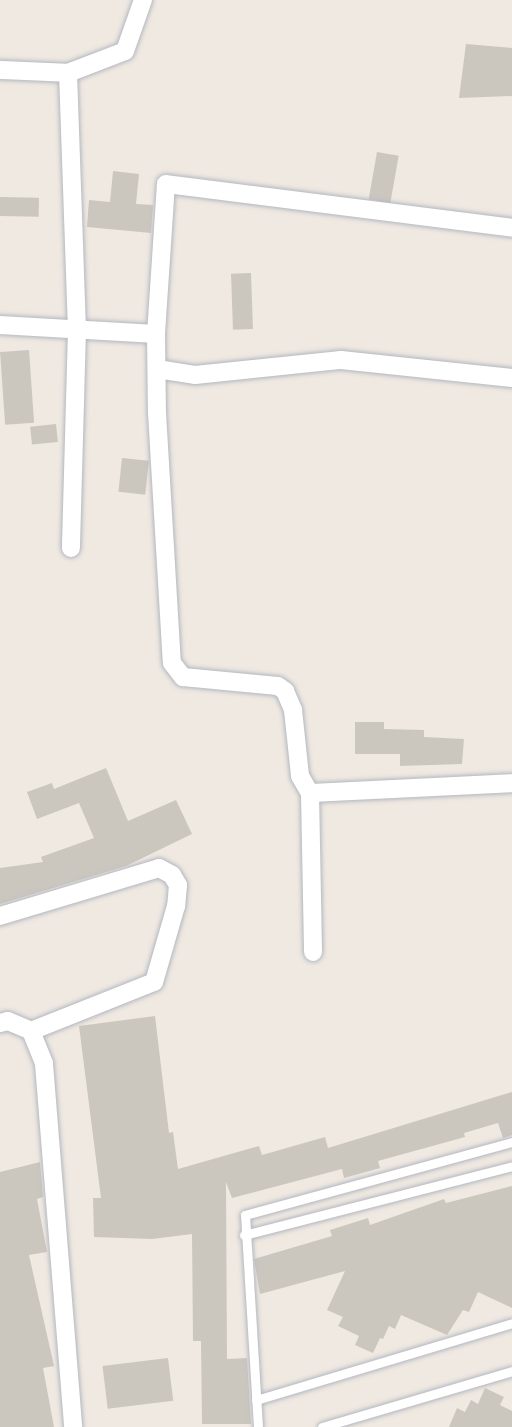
<!DOCTYPE html>
<html>
<head>
<meta charset="utf-8">
<style>
  body { margin:0 }
  #map { position:relative; width:512px; height:1427px; overflow:hidden; background:#efe9e1; font-family:Roboto,sans-serif }
  div>[style] { position:absolute }
  [style*='--x'] { left:calc(var(--x)*1px); top:calc(var(--y)*1px); width:calc(var(--w)*1px); rotate:calc(var(--a)*1deg) }
  .building>* { inset:0; background:#cbc7bf; transform-origin:0 0 }
  .roads { filter:drop-shadow(0 0 2px #b4b7c1) drop-shadow(0 0 2px #b4b7c1) }
  .lane>* { height:9px; margin:-4.5px; padding:0 4.5px; transform-origin:4.5px; border-radius:4.5px; background:#fff }
  .street>* { height:18px; margin:-9px; padding:0 9px; transform-origin:9px; border-radius:9px; background:#fff }
  span { translate:-50% -50%; white-space:nowrap; text-align:center; line-height:1.15; -webkit-text-stroke:4.5px #fff; paint-order:stroke }
</style>
</head>
<body>
<div id="map">
  <div class="building">
    <div style="clip-path:polygon(466px 44px,512px 48px,512px 96px,459px 98px)"></div>
    <div style="left:377px;top:152px;width:22px;height:48px;rotate:10deg"></div>
    <div style="clip-path:polygon(113px 171px,139px 174px,136px 204px,153px 205px,151px 233px,87px 227px,89px 200px,110px 202px)"></div>
    <div style="left:0;top:197px;width:39px;height:19px;rotate:1deg"></div>
    <div style="left:251px;top:273px;width:56px;height:20px;rotate:88deg"></div>
    <div style="left:29px;top:350px;width:73px;height:29px;rotate:86deg"></div>
    <div style="left:56px;top:424px;width:18px;height:26px;rotate:84deg"></div>
    <div style="left:122px;top:458px;width:27px;height:34px;rotate:6deg"></div>
    <div style="clip-path:polygon(355px 722px,384px 722px,384px 729px,424px 730px,424px 737px,464px 739px,462px 764px,400px 766px,400px 754px,355px 754px)"></div>
    <div style="clip-path:polygon(106px 768px,128px 821px,176px 800px,192px 834px,126px 866px,0 904px,0 868px,43px 862px,41px 857px,94px 838px,79px 803px,37px 819px,27px 792px,52px 783px,54px 789px)"></div>
    <div style="clip-path:polygon(155px 1016px,169px 1133px,173px 1132px,178px 1169px,259px 1146px,262px 1155px,325px 1137px,328px 1148px,512px 1092px,512px 1135px,503px 1138px,498px 1123px,464px 1133px,465px 1137px,378px 1161px,380px 1168px,344px 1178px,342px 1169px,232px 1198px,226px 1182px,227px 1359px,247px 1358px,251px 1424px,202px 1424px,201px 1341px,193px 1341px,192px 1234px,152px 1239px,94px 1237px,93px 1198px,101px 1198px,79px 1026px)"></div>
    <div style="clip-path:polygon(40px 1162px,43px 1197px,37px 1199px,47px 1252px,29px 1255px,54px 1366px,43px 1368px,54px 1427px,0 1427px,0 1172px)"></div>
    <div style="clip-path:polygon(512px 1186px,512px 1308px,478px 1292px,469px 1312px,463px 1310px,447px 1335px,401px 1315px,395px 1329px,389px 1326px,383px 1339px,380px 1338px,373px 1353px,355px 1345px,359px 1336px,338px 1326px,343px 1317px,327px 1310px,345px 1271px,260px 1294px,254px 1259px,332px 1236px,330px 1230px,368px 1218px,370px 1225px,444px 1199px,446px 1203px)"></div>
    <div style="left:168px;top:1358px;width:43px;height:66px;rotate:83deg"></div>
    <div style="clip-path:polygon(485px 1388px,504px 1397px,500px 1405px,512px 1411px,512px 1427px,449px 1427px,457px 1408px,465px 1412px,471px 1400px,478px 1404px)"></div>
  </div>
  <div class="roads">
    <div class="lane">
      <div style="--x:244;--y:1235;--w:277;--a:-14.4"></div>
      <div style="--x:256;--y:1400;--w:267;--a:-16.7"></div>
      <div style="--x:258;--y:1427;--w:212;--a:-93.5"></div>
      <div style="--x:245;--y:1215;--w:277;--a:-15.3"></div>
      <div style="--x:322;--y:1427;--w:198;--a:-16.4"></div>
    </div>
    <div class="street">
      <div style="--x:0;--y:70;--w:68;--a:2.5"></div>
      <div style="--x:68;--y:73;--w:257;--a:88"></div>
      <div style="--x:77;--y:330;--w:218;--a:91.6"></div>
      <div style="--x:68;--y:73;--w:61;--a:-21.1"></div>
      <div style="--x:125;--y:51;--w:54;--a:-70.6"></div>
      <div style="--x:0;--y:325;--w:156;--a:3.3"></div>
      <div style="--x:156;--y:334;--w:79;--a:89.3"></div>
      <div style="--x:157;--y:413;--w:250;--a:86.6"></div>
      <div style="--x:172;--y:663;--w:18;--a:52"></div>
      <div style="--x:183;--y:677;--w:95;--a:5.4"></div>
      <div style="--x:278;--y:686;--w:9;--a:36"></div>
      <div style="--x:285;--y:691;--w:21;--a:67"></div>
      <div style="--x:293;--y:710;--w:66;--a:83.9"></div>
      <div style="--x:300;--y:776;--w:20;--a:60"></div>
      <div style="--x:310;--y:793;--w:202;--a:-2.8"></div>
      <div style="--x:156;--y:334;--w:150;--a:-86.2"></div>
      <div style="--x:166;--y:184;--w:349;--a:7.2"></div>
      <div style="--x:157;--y:369;--w:38;--a:9"></div>
      <div style="--x:195;--y:375;--w:147;--a:-5.9"></div>
      <div style="--x:341;--y:360;--w:172;--a:6"></div>
      <div style="--x:310;--y:793;--w:159;--a:88.9"></div>
      <div style="--x:0;--y:916;--w:166;--a:-16.8"></div>
      <div style="--x:159;--y:868;--w:15;--a:28"></div>
      <div style="--x:172;--y:875;--w:12;--a:59"></div>
      <div style="--x:178;--y:885;--w:21;--a:95"></div>
      <div style="--x:176;--y:906;--w:79;--a:106.1"></div>
      <div style="--x:154;--y:982;--w:132;--a:158.3"></div>
      <div style="--x:0;--y:1023;--w:8;--a:-14"></div>
      <div style="--x:8;--y:1021;--w:25;--a:23"></div>
      <div style="--x:31;--y:1031;--w:35;--a:68"></div>
      <div style="--x:44;--y:1064;--w:364;--a:85.4"></div>
    </div>
  </div>
</div>
</body>
</html>
